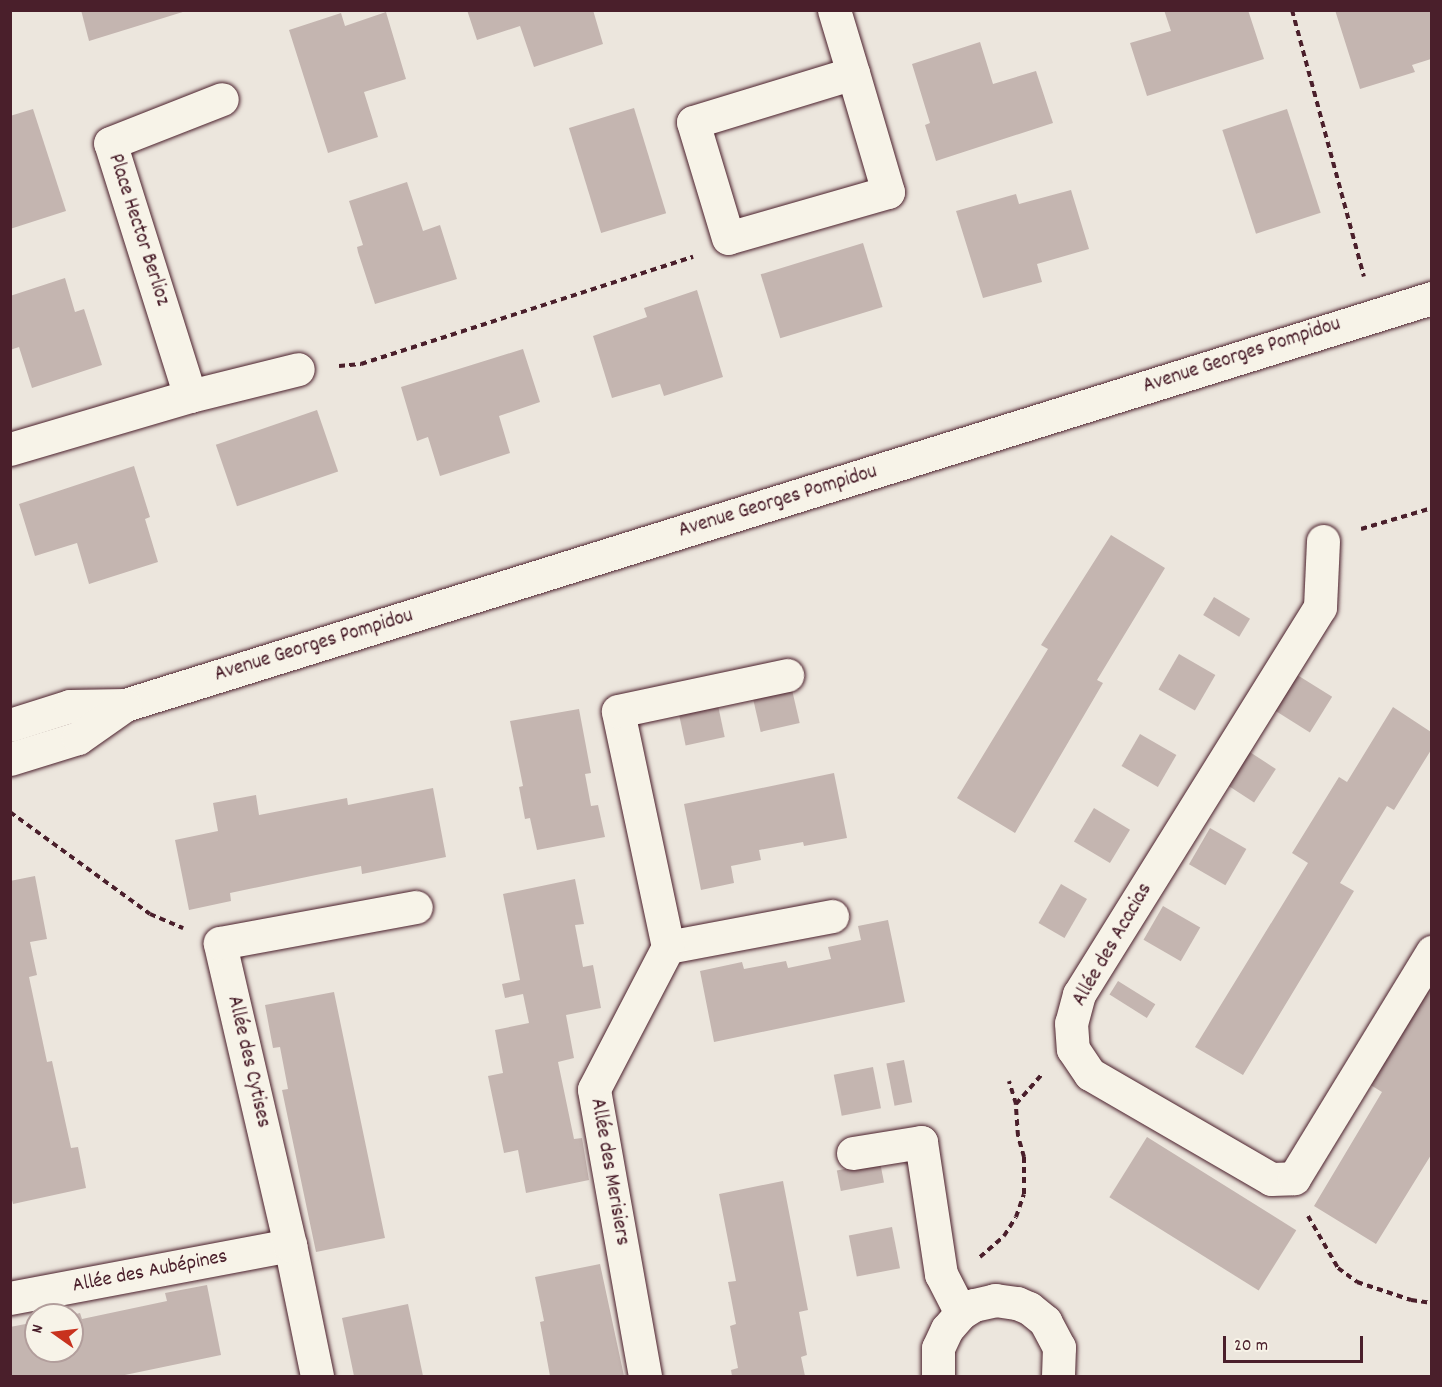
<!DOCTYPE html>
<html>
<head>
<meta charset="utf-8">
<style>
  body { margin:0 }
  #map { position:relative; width:1442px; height:1387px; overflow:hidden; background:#ece6dd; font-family:Dekko,sans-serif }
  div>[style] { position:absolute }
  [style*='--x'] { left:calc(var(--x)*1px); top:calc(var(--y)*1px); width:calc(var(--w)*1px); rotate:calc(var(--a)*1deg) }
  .building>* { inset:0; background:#c4b5b0; transform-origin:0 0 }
  .path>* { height:4px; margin-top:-2px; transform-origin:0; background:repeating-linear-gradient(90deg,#4a1f2b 0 6px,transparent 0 10.5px) }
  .roads { filter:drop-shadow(0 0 2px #4a1f2b) drop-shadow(0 0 2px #4a1f2b) }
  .street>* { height:33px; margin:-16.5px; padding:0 16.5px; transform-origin:16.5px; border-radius:16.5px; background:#f7f3e8 }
  .secondary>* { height:33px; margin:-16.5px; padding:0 16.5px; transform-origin:16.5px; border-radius:16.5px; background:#f7f3e8 }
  span { translate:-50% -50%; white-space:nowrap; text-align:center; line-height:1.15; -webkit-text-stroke:4.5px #f7f3e8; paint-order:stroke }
  .street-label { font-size:21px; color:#4a1f2b }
  .frame { position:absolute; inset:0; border:12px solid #4a1f2b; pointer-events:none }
  .north { position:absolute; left:24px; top:1303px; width:60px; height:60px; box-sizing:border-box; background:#f7f3e8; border:2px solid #b29e9c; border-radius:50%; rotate:284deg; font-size:16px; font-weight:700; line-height:24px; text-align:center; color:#4a1f2b }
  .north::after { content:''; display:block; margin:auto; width:21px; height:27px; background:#c8321e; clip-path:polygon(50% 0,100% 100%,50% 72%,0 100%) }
  .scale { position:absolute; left:1223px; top:1336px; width:140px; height:27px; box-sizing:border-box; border:3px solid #4a1f2b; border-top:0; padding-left:8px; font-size:18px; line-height:21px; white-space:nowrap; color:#4a1f2b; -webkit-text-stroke:4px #f7f3e8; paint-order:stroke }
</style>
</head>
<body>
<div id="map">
  <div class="building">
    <div style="clip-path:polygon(81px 10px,186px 10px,186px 11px,89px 41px)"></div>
    <div style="clip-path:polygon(467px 10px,593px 10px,603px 44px,534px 67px,520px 26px,477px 40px)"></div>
    <div style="clip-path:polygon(1164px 10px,1248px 10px,1264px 59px,1147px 96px,1130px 43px,1171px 31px)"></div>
    <div style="clip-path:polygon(1335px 10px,1431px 10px,1431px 59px,1412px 65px,1415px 72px,1360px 89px)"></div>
    <div style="clip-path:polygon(386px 12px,406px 79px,364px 92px,378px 137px,328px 153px,289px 30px,341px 13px,345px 26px)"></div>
    <div style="clip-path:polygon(980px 42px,993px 84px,1036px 71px,1053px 123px,936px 161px,925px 125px,930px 123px,912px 64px)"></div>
    <div style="left:634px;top:108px;width:110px;height:68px;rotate:73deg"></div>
    <div style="clip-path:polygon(33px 109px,66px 211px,10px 229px,10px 116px)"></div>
    <div style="left:1287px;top:109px;width:109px;height:68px;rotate:72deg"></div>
    <div style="clip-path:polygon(407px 182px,423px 231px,440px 225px,457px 279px,375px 304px,358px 252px,357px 247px,363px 245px,349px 201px)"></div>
    <div style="clip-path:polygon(1071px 190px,1089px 249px,1037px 264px,1042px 282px,983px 298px,956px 211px,1016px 194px,1019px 204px)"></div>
    <div style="left:863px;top:243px;width:67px;height:107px;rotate:73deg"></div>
    <div style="clip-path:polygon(65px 278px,75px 312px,84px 309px,102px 365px,32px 388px,19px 347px,10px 350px,10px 296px)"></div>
    <div style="clip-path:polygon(697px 290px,723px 377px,664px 396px,660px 384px,612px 398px,593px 336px,647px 317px,644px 308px)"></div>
    <div style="clip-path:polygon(523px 349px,540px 402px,499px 416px,510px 453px,440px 476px,428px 437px,417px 441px,401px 387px)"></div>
    <div style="left:317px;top:410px;width:65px;height:107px;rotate:71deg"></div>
    <div style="clip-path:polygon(134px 466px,150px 517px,145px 519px,158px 562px,89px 584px,77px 543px,35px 556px,19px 504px)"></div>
    <div style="clip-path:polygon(1111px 535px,1165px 568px,1097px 680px,1103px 683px,1015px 833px,957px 798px,1048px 649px,1041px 645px)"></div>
    <div style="left:1214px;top:597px;width:42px;height:21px;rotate:31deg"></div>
    <div style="left:1179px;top:654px;width:42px;height:41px;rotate:30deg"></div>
    <div style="left:1294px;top:673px;width:45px;height:42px;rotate:32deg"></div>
    <div style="left:790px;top:681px;width:43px;height:40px;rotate:77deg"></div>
    <div style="left:716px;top:696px;width:42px;height:40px;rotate:78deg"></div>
    <div style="clip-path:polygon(1393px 707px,1431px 732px,1431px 750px,1394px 810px,1387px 806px,1340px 883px,1354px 891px,1243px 1075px,1195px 1047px,1308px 863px,1292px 853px,1339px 777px,1347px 782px)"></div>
    <div style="clip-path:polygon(579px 709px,591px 773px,585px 774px,591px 806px,598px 805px,605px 837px,537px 850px,530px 818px,525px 819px,519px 787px,523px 786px,510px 721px)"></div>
    <div style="left:1140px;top:734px;width:42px;height:37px;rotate:30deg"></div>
    <div style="left:1239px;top:745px;width:44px;height:40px;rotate:33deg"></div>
    <div style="clip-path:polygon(834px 773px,847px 838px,804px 846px,803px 842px,759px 850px,761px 860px,731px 866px,734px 883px,701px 890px,684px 804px)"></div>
    <div style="clip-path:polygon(433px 788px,446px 857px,362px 874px,361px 866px,316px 875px,230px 893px,231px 901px,189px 910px,175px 840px,218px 831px,213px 803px,256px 795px,259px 815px,347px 798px,348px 805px)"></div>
    <div style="left:1094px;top:808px;width:42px;height:39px;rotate:31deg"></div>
    <div style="left:1210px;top:828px;width:42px;height:42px;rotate:30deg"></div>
    <div style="clip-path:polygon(35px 876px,47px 939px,30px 942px,37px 975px,29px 977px,47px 1062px,52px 1061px,71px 1148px,78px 1147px,86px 1188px,13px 1204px,10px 1192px,10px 881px)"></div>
    <div style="clip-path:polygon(575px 879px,584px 924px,575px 925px,583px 967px,593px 965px,601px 1008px,566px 1015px,574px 1058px,558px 1062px,574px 1139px,582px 1138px,589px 1180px,526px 1193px,518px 1150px,504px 1153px,488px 1076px,503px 1073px,495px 1030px,529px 1023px,523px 994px,505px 998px,502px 984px,520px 980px,503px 894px)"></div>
    <div style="left:1061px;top:884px;width:30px;height:45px;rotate:30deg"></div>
    <div style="left:1163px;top:906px;width:43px;height:39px;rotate:30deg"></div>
    <div style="clip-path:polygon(888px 920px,905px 1002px,714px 1042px,700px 971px,742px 962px,744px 969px,786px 961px,788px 968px,831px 959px,828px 947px,861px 940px,858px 926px)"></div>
    <div style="left:1118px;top:981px;width:44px;height:16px;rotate:32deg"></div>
    <div style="clip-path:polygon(1431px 982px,1431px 1155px,1376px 1244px,1314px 1206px,1382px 1092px,1369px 1084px)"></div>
    <div style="clip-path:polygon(334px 992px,385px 1238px,316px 1252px,282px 1090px,288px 1089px,280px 1047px,273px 1048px,265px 1005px)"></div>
    <div style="left:904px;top:1060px;width:43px;height:18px;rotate:79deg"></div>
    <div style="left:873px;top:1067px;width:42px;height:40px;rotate:79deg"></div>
    <div style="left:1147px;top:1137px;width:176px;height:71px;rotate:32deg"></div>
    <div style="left:880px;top:1162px;width:21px;height:44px;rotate:79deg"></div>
    <div style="clip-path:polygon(783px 1181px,808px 1310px,799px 1312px,807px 1355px,801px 1357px,805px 1376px,732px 1376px,731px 1370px,738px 1368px,730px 1326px,736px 1324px,728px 1282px,736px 1281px,719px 1194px)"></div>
    <div style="left:892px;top:1227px;width:42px;height:44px;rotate:79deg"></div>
    <div style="clip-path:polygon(600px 1264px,624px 1376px,550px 1376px,540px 1322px,544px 1321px,535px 1277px)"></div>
    <div style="clip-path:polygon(207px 1285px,221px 1355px,120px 1376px,10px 1376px,10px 1327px,36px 1322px,36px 1351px,72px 1351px,72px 1315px,80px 1313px,82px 1319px,167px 1301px,165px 1293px)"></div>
    <div style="clip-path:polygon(408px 1304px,423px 1376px,354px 1376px,342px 1318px)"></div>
  </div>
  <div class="path">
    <div style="--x:1292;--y:10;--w:276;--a:74.9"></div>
    <div style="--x:339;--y:366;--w:22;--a:-5"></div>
    <div style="--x:361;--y:364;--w:349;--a:-17.9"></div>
    <div style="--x:1361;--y:529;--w:74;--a:-16.5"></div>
    <div style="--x:10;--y:812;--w:173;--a:36.1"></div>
    <div style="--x:150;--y:914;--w:36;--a:23"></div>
    <div style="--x:1016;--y:1104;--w:38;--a:-49"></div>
    <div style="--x:1308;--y:1216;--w:60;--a:60"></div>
    <div style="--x:1338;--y:1268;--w:24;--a:36"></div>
    <div style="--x:1357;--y:1282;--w:57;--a:18.4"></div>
    <div style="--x:1411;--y:1300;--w:21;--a:8"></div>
    <div style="--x:980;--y:1257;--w:32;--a:-41"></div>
    <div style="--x:1004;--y:1236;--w:22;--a:-58"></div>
    <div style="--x:1016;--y:1217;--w:24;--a:-71"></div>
    <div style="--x:1024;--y:1194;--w:37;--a:-90"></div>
    <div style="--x:1024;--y:1157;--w:22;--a:-106"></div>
    <div style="--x:1018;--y:1136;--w:32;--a:-94"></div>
    <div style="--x:1016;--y:1104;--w:24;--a:-107"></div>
  </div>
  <div class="roads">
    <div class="street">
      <div style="--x:834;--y:10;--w:66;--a:73.2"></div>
      <div style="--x:853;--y:73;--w:124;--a:73.6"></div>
      <div style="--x:888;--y:192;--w:166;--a:164"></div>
      <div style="--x:728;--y:238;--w:121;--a:-106.8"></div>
      <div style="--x:693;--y:122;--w:167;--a:-17"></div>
      <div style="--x:190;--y:396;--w:265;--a:-107.5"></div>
      <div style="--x:110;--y:143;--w:120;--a:-21.4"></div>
      <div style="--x:10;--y:449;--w:188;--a:-16.4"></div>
      <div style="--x:190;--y:396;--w:111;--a:-14"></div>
      <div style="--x:1323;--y:541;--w:66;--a:92.6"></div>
      <div style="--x:1320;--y:607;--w:456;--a:121.9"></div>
      <div style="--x:1079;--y:994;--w:30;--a:105"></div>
      <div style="--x:1071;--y:1023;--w:26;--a:86"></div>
      <div style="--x:1073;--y:1049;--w:30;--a:56"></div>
      <div style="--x:1090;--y:1074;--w:209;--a:30.1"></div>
      <div style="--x:1271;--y:1179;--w:23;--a:-2"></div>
      <div style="--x:1294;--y:1178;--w:265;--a:-58.6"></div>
      <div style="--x:668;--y:947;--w:167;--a:-10.7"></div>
      <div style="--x:853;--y:1153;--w:69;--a:-9.2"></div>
      <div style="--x:921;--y:1142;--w:134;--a:81.4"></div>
      <div style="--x:941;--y:1274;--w:44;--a:62.9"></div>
      <div style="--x:10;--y:1298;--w:285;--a:-10.7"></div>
      <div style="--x:317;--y:1376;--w:134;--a:-101.6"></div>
      <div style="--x:290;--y:1245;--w:310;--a:-103.1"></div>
      <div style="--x:220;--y:943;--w:199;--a:-10.4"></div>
      <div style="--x:645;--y:1376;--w:291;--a:-100.1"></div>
      <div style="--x:594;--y:1089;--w:160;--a:-62.5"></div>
      <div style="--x:668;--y:947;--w:241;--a:-102"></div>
      <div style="--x:618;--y:711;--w:173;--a:-12"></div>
      <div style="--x:938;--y:1376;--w:28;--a:-90"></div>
      <div style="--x:938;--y:1348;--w:21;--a:-65"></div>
      <div style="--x:947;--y:1329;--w:21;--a:-49"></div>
      <div style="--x:961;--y:1313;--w:15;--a:-32"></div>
      <div style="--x:974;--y:1305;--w:22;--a:-13"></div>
      <div style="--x:995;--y:1300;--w:22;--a:8"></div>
      <div style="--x:1017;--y:1303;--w:13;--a:23"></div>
      <div style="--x:1029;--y:1308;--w:21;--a:39"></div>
      <div style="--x:1045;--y:1321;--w:30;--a:62"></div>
      <div style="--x:1059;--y:1347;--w:29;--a:92"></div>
    </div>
    <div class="secondary">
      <div style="--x:10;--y:725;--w:63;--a:-17.6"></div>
      <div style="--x:70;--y:706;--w:55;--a:-1"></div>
      <div style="--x:125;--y:705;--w:1369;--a:-17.3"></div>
      <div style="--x:10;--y:759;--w:71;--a:-17.2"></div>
      <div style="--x:78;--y:738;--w:57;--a:-35.1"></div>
    </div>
  </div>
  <div class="street-label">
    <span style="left:138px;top:230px;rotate:72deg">Place Hector Berlioz</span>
    <span style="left:1242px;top:356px;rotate:-18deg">Avenue Georges Pompidou</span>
    <span style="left:778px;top:502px;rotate:-17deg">Avenue Georges Pompidou</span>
    <span style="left:314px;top:646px;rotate:-17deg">Avenue Georges Pompidou</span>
    <span style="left:1113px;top:945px;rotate:-60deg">Allée des Acacias</span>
    <span style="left:248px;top:1062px;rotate:77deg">Allée des Cytises</span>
    <span style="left:609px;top:1172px;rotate:80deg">Allée des Merisiers</span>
    <span style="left:150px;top:1272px;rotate:-11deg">Allée des Aubépines</span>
  </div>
  <div class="frame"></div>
  <div class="north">N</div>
  <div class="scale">20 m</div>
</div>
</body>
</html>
